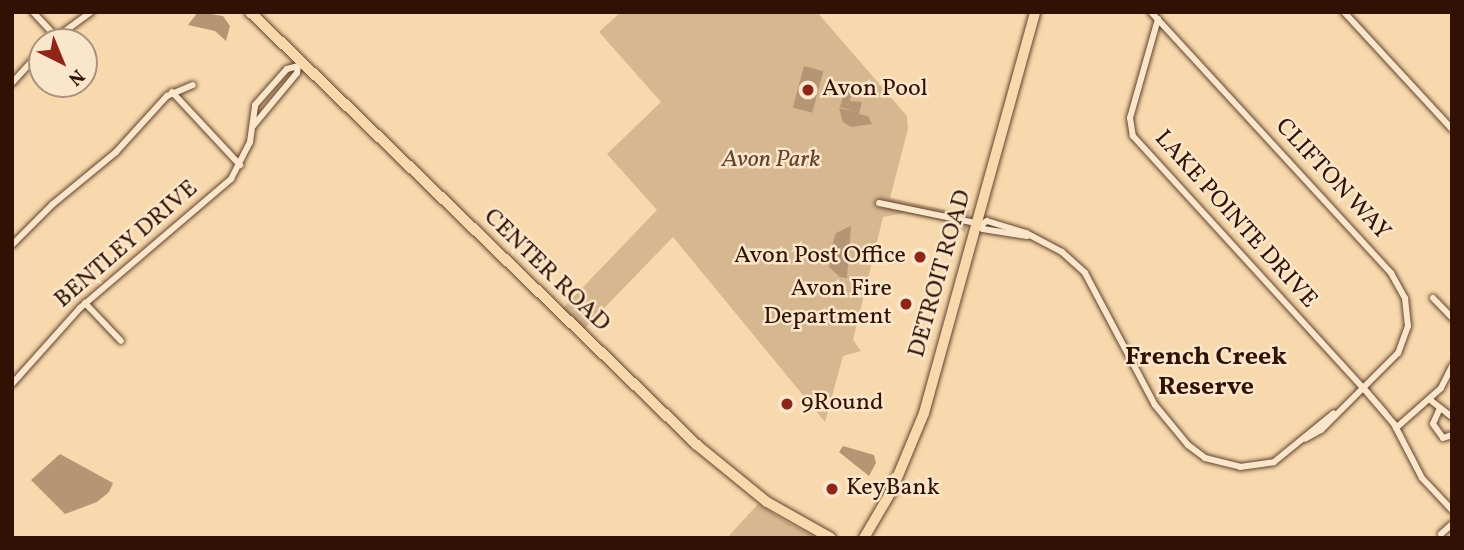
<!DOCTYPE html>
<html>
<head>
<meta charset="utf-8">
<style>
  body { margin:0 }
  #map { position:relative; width:1464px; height:550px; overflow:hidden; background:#f8d9ad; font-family:Vollkorn,serif }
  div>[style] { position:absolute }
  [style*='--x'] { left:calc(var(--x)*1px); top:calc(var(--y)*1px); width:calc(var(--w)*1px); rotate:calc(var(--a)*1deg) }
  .green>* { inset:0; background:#d6b790 }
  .water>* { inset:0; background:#b49574; transform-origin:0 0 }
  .roads { filter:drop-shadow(0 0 2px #63432e) drop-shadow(0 0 2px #63432e) }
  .street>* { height:6px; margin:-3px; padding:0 3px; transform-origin:3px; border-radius:3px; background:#fae6ca }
  .primary>* { height:10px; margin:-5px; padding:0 5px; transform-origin:5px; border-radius:5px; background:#f8d9ad }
  .dots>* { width:19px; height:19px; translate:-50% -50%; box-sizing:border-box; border:4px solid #fae6ca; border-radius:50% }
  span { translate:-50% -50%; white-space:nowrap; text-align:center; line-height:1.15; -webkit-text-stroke:5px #fae6ca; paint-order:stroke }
  .poi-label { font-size:24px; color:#311104 }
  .left { translate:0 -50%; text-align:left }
  .right { translate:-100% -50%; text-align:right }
  .park-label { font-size:24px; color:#63432e; font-style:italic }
  .street-label { font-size:24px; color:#311104 }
  .neighbourhood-label { font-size:26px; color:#311104; font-weight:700 }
  .frame { position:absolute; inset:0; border:14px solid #311104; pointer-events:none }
  .north { position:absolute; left:28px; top:28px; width:70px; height:70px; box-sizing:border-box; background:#fae6ca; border:2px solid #aa917b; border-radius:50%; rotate:137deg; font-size:19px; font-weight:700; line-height:28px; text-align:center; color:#311104 }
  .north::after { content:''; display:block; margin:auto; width:24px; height:32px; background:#8f2418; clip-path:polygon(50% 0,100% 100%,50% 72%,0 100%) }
</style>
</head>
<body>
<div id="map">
  <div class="green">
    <div style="clip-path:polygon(621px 12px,817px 12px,907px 116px,908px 129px,890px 198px,956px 212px,970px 210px,965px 233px,955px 223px,904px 213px,883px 217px,853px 340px,861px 351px,843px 356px,825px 422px,673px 237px,583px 330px,562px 309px,657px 210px,607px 154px,661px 102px,599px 32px)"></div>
    <div style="clip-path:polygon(758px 504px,782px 519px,816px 538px,727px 538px)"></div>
  </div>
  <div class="water">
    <div style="clip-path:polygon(198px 12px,223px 16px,230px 26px,226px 41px,215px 31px,188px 25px)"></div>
    <div style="left:804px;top:66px;width:20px;height:43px;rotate:15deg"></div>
    <div style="clip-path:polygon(845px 90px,852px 92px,850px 101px,862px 102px,859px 114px,868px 116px,872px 124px,851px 127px,843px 122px,839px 108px,857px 112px,840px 107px)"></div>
    <div style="clip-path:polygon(851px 226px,847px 278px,840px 277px,829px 267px,833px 242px,836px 233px)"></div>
    <div style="clip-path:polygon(843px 446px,874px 455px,876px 463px,869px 476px,839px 452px)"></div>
    <div style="clip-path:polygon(60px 454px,113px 483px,109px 492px,97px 502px,65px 514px,31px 480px)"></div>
  </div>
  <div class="roads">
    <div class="street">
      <div style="--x:33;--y:12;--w:34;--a:47"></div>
      <div style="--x:1151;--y:12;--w:355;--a:47.4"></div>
      <div style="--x:1391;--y:273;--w:29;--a:61"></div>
      <div style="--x:1405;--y:298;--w:28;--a:84"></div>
      <div style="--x:1408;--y:326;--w:29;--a:110"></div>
      <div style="--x:1398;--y:353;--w:109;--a:135"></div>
      <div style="--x:1321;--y:430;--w:18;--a:151"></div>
      <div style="--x:1344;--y:12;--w:159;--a:47.3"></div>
      <div style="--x:1158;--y:19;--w:103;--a:105.8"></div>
      <div style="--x:1130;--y:118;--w:18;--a:81"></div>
      <div style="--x:1133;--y:136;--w:343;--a:47.6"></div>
      <div style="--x:50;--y:42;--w:51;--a:-36.2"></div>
      <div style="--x:12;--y:83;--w:45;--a:-47.7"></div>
      <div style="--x:172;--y:92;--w:100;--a:47"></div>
      <div style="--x:879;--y:203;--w:103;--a:11.7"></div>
      <div style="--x:1027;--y:236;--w:45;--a:-171"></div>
      <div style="--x:983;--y:229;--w:5;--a:-101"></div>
      <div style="--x:982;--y:224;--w:6;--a:-31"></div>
      <div style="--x:987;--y:221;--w:41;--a:17.1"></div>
      <div style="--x:1026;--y:233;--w:41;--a:27.8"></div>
      <div style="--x:1062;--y:252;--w:31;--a:42"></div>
      <div style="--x:1085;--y:273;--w:149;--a:62.1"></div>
      <div style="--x:1155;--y:405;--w:52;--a:50.5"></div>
      <div style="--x:1188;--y:445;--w:21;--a:37"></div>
      <div style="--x:1205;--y:458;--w:36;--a:14"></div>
      <div style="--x:1240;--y:467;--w:34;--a:-8"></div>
      <div style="--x:1274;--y:462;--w:77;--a:-39.2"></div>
      <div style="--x:12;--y:245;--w:58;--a:-45"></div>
      <div style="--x:53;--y:204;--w:82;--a:-39.5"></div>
      <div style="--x:116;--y:152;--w:76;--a:-47.7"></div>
      <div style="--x:167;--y:96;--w:28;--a:-23"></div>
      <div style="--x:1433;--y:298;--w:28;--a:46"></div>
      <div style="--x:85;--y:303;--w:52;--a:46.5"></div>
      <div style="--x:12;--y:384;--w:102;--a:-48.2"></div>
      <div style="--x:80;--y:308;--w:199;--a:-40.5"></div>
      <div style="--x:231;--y:179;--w:42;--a:-62.8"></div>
      <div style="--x:250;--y:142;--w:37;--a:-82"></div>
      <div style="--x:255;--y:105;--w:48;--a:-48.4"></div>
      <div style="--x:287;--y:69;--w:11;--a:-15"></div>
      <div style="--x:298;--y:66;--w:7;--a:98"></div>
      <div style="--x:297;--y:73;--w:69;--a:129.7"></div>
      <div style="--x:1429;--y:399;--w:29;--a:38"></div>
      <div style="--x:1440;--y:408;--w:17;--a:114"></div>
      <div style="--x:1433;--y:424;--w:17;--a:54"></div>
      <div style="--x:1443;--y:438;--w:9;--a:-18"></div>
      <div style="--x:1385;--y:413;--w:29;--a:-131"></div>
      <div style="--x:1366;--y:391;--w:43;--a:49.7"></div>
      <div style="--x:1394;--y:424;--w:61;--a:62.6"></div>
      <div style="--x:1422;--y:478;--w:44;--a:46.8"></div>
      <div style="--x:1396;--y:428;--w:60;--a:-41.6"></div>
      <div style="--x:1441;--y:388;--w:25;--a:-63"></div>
      <div style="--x:1441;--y:534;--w:15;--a:-42"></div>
    </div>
    <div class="primary">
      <div style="--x:250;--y:12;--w:622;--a:44.09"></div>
      <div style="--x:697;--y:445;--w:90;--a:39.2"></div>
      <div style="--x:767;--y:502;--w:73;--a:29.4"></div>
      <div style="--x:864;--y:538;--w:56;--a:-59.7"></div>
      <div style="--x:892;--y:490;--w:83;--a:-67.4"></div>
      <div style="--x:924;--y:413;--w:416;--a:-74.5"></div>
    </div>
  </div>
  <div class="dots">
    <div style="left:808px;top:90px;background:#8f2418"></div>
    <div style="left:920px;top:257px;background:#8f2418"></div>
    <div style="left:906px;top:304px;background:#8f2418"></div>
    <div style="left:787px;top:404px;background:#8f2418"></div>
    <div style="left:832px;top:489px;background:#8f2418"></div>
  </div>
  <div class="poi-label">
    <span class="left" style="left:822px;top:90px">Avon Pool</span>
    <span class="right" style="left:906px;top:257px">Avon Post Office</span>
    <span class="right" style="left:892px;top:304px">Avon Fire<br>Department</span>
    <span class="left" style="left:801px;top:404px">9Round</span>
    <span class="left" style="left:846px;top:489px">KeyBank</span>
  </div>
  <div class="park-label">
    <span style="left:771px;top:161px">Avon Park</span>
  </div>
  <div class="street-label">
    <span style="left:1332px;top:180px;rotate:47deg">CLIFTON WAY</span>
    <span style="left:1235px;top:220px;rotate:48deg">LAKE POINTE DRIVE</span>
    <span style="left:127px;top:245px;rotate:-41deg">BENTLEY DRIVE</span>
    <span style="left:546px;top:271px;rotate:44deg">CENTER ROAD</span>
    <span style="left:941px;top:274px;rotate:-74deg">DETROIT ROAD</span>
  </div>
  <div class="neighbourhood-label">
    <span style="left:1206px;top:373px">French Creek<br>Reserve</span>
  </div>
  <div class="frame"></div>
  <div class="north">N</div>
</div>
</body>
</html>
